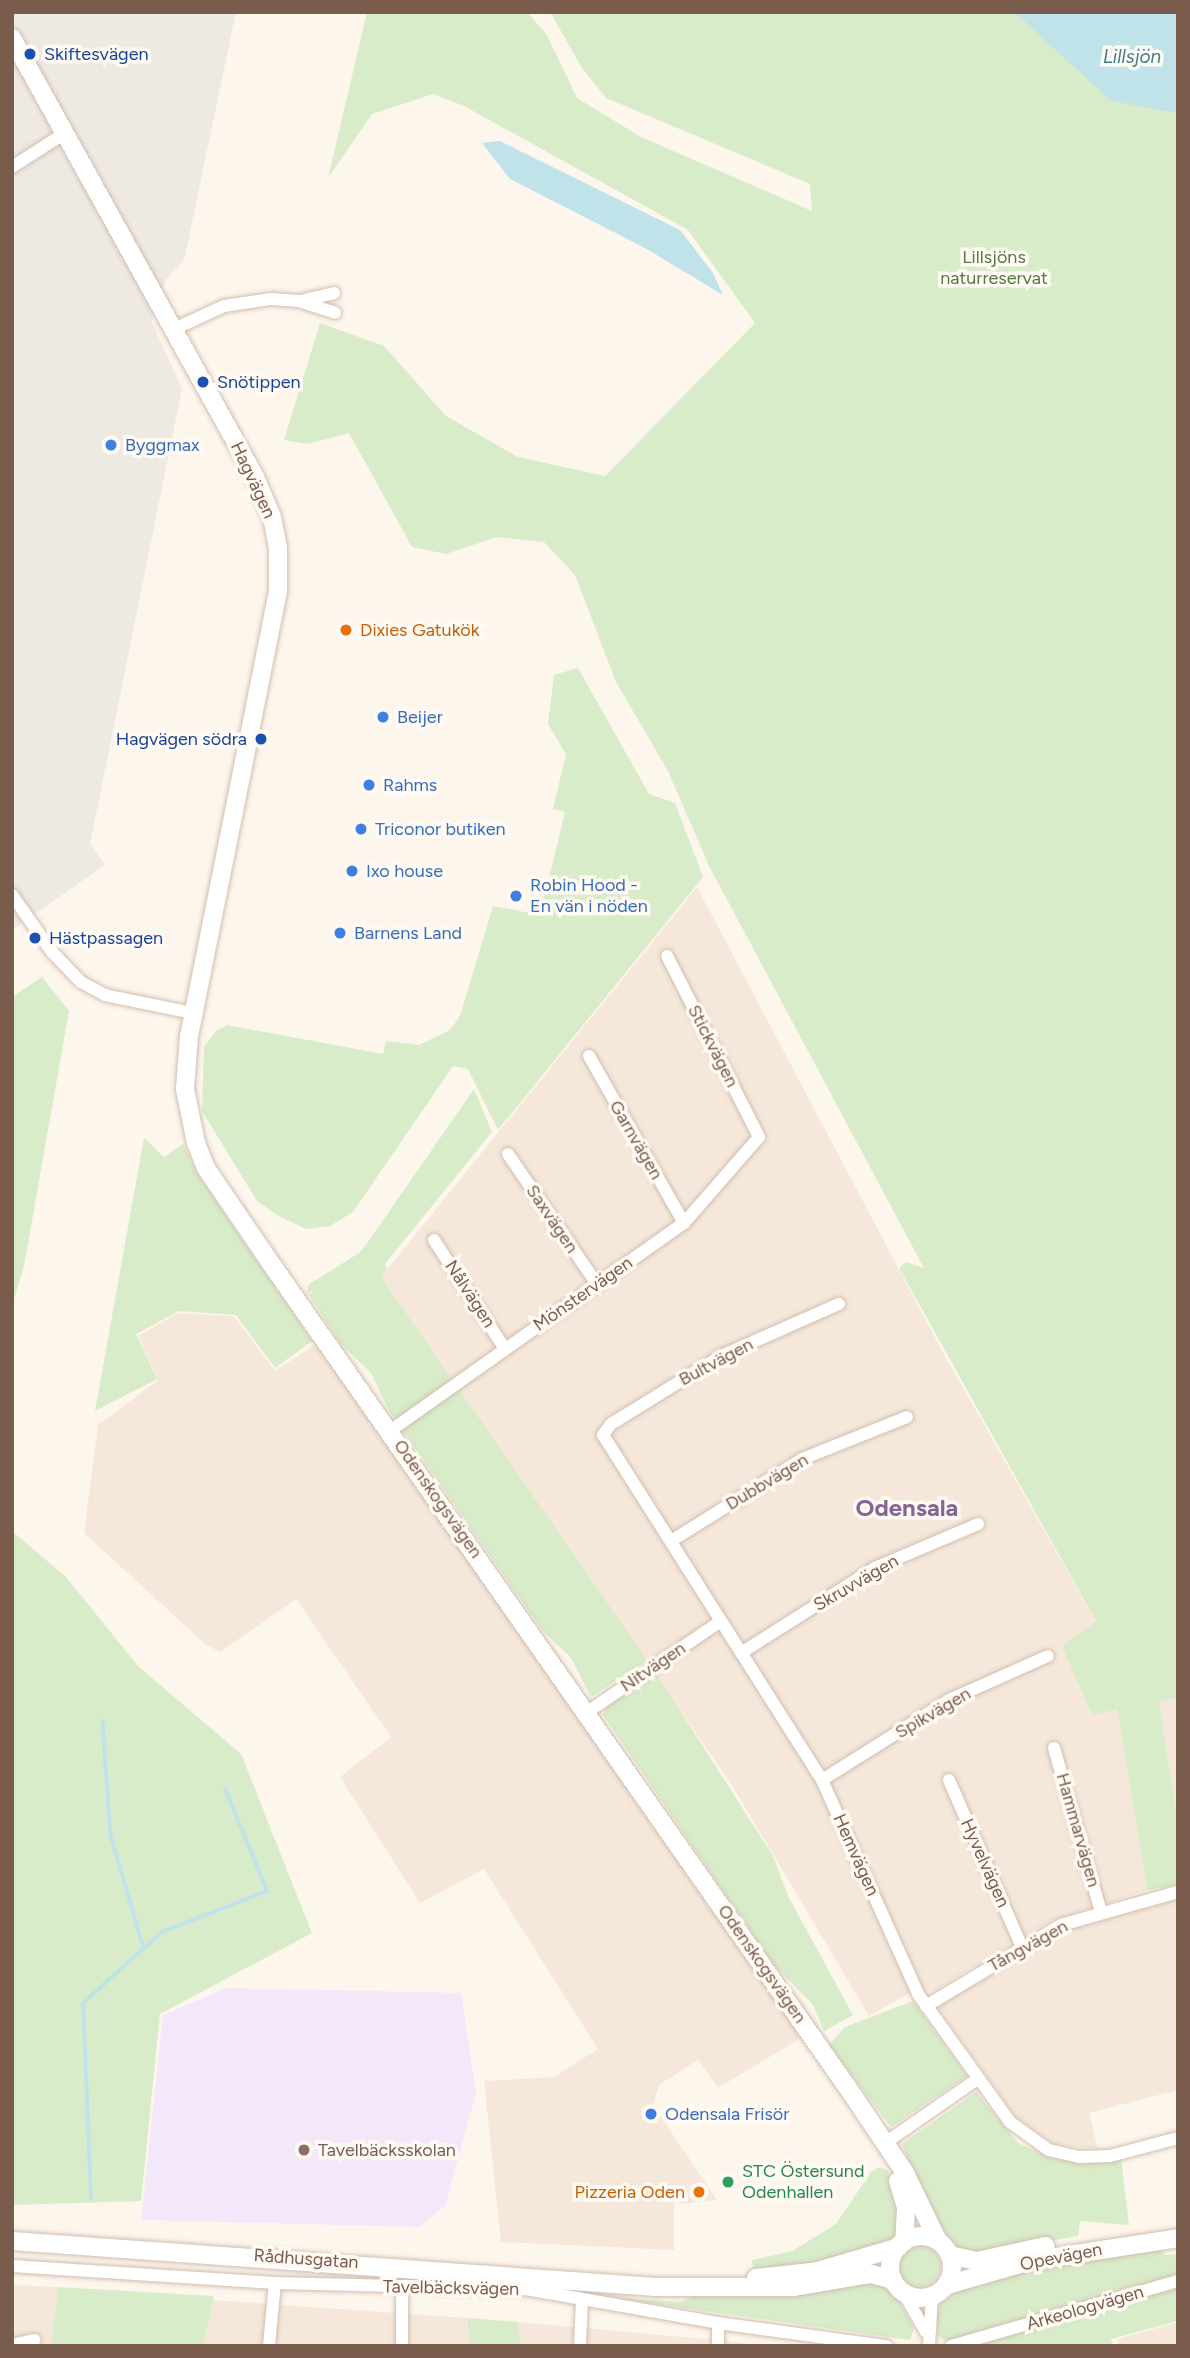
<!DOCTYPE html>
<html>
<head>
<meta charset="utf-8">
<style>
  body { margin:0 }
  #map { position:relative; width:1190px; height:2358px; overflow:hidden; background:#fdf6ec; font-family:Figtree,sans-serif }
  div>[style] { position:absolute }
  [style*='--x'] { left:calc(var(--x)*1px); top:calc(var(--y)*1px); width:calc(var(--w)*1px); rotate:calc(var(--a)*1deg) }
  .residential>* { inset:0; background:#f5e8da }
  .industrial>* { inset:0; background:#efe9e4 }
  .education>* { inset:0; background:#f3e8fa }
  .green>* { inset:0; background:#d8ecc9 }
  .round { border-radius:50% }
  .water>* { inset:0; background:#bfe3e8 }
  .stream>* { height:3.5px; margin:-1.75px; padding:0 1.75px; transform-origin:1.75px; border-radius:1.75px; background:#bfe3e8 }
  .roads { filter:drop-shadow(0 0 2px #d1beb0) drop-shadow(0 0 2px #d1beb0) }
  .street>* { height:12px; margin:-6px; padding:0 6px; transform-origin:6px; border-radius:6px; background:#fff }
  .secondary>* { height:18px; margin:-9px; padding:0 9px; transform-origin:9px; border-radius:9px; background:#fff }
  .secondary>.ring { margin:-9px; padding:0; box-sizing:content-box; background:none; border:18px solid #fff; border-radius:50% }
  .dots>* { width:19px; height:19px; translate:-50% -50%; box-sizing:border-box; border:4px solid #fffaf3; border-radius:50% }
  span { translate:-50% -50%; white-space:nowrap; text-align:center; line-height:1.15; -webkit-text-stroke:7px #fffaf3; paint-order:stroke }
  .transit-label { font-size:18px; color:#164399 }
  .left { translate:0 -50%; text-align:left }
  .right { translate:-100% -50%; text-align:right }
  .park-label { font-size:18px; color:#537a41 }
  .shop-label { font-size:18px; color:#366cbe }
  .street-label { font-size:18px; color:#7a5c4d }
  .food-label { font-size:18px; color:#c56008 }
  .education-label { font-size:18px; color:#785e54 }
  .leisure-label { font-size:18px; color:#27864d }
  .water-label { font-size:19px; color:#437c86; font-style:italic }
  .district-label { font-size:24px; color:#846695; font-weight:700 }
  .frame { position:absolute; inset:0; border:14px solid #7a5c4d; pointer-events:none }
</style>
</head>
<body>
<div id="map">
  <div class="residential">
    <div style="clip-path:polygon(697px 887px,940px 1347px,1096px 1622px,1117px 1708px,1147px 1890px,1050px 1921px,935px 1990px,908px 1994px,869px 2016px,733px 1787px,381px 1277px)"></div>
    <div style="clip-path:polygon(178px 1313px,234px 1316px,275px 1371px,319px 1342px,809px 2033px,718px 2088px,698px 2060px,659px 2085px,653px 2105px,717px 2200px,681px 2204px,674px 2200px,674px 2250px,501px 2242px,484px 2081px,554px 2077px,598px 2049px,484px 1869px,420px 1903px,340px 1777px,391px 1737px,296px 1599px,220px 1652px,205px 1644px,84px 1533px,98px 1425px,158px 1380px,138px 1336px)"></div>
    <div style="clip-path:polygon(1178px 1697px,1178px 1823px,1159px 1700px)"></div>
    <div style="clip-path:polygon(1178px 1899px,1178px 2090px,1089px 2113px,1098px 2149px,1055px 2144px,1017px 2118px,937px 2007px,1062px 1932px)"></div>
    <div style="clip-path:polygon(12px 2285px,58px 2287px,52px 2346px,12px 2346px)"></div>
    <div style="clip-path:polygon(212px 2300px,467px 2318px,470px 2346px,202px 2346px)"></div>
    <div style="clip-path:polygon(518px 2322px,726px 2341px,767px 2346px,521px 2346px)"></div>
    <div style="clip-path:polygon(1178px 2322px,1178px 2346px,1119px 2346px,1118px 2339px)"></div>
  </div>
  <div class="industrial">
    <div style="clip-path:polygon(12px 12px,236px 12px,184px 261px,166px 279px,151px 320px,182px 389px,90px 844px,105px 865px,12px 930px)"></div>
  </div>
  <div class="education">
    <div style="clip-path:polygon(226px 1988px,461px 1993px,476px 2093px,445px 2206px,419px 2227px,141px 2220px,163px 2015px)"></div>
  </div>
  <div class="green">
    <div style="clip-path:polygon(367px 12px,527px 12px,547px 35px,577px 98px,641px 137px,812px 211px,810px 184px,606px 98px,582px 68px,550px 12px,1178px 12px,1178px 1697px,1159px 1701px,1178px 1823px,1178px 1885px,1147px 1890px,1117px 1709px,1092px 1715px,1062px 1646px,1096px 1621px,899px 1268px,906px 1262px,924px 1268px,709px 866px,668px 771px,616px 682px,575px 575px,544px 542px,497px 537px,446px 554px,412px 547px,349px 433px,308px 444px,284px 440px,320px 323px,384px 346px,446px 416px,518px 457px,605px 476px,755px 323px,688px 230px,464px 106px,433px 94px,372px 114px,328px 178px)"></div>
    <div style="clip-path:polygon(578px 668px,649px 794px,675px 803px,703px 877px,498px 1130px,468px 1069px,453px 1066px,353px 1212px,330px 1226px,306px 1229px,277px 1215px,257px 1201px,202px 1111px,204px 1047px,216px 1031px,227px 1025px,383px 1054px,386px 1041px,419px 1045px,450px 1030px,460px 1016px,493px 906px,540px 915px,565px 812px,553px 809px,566px 754px,548px 724px,554px 675px)"></div>
    <div style="clip-path:polygon(42px 977px,69px 1011px,24px 1266px,12px 1306px,12px 997px)"></div>
    <div style="clip-path:polygon(474px 1089px,492px 1132px,385px 1264px,387px 1269px,381px 1277px,647px 1660px,591px 1697px,571px 1658px,542px 1630px,388px 1409px,371px 1373px,341px 1344px,309px 1295px,315px 1289px,307px 1294px,308px 1285px,359px 1253px,368px 1242px)"></div>
    <div style="clip-path:polygon(144px 1138px,164px 1157px,183px 1144px,197px 1173px,312px 1341px,275px 1368px,236px 1315px,179px 1311px,136px 1334px,157px 1379px,95px 1411px)"></div>
    <div style="clip-path:polygon(12px 1531px,66px 1577px,138px 1666px,241px 1754px,312px 1933px,160px 2014px,141px 2201px,12px 2205px)"></div>
    <div style="clip-path:polygon(656px 1673px,773px 1856px,788px 1896px,853px 2015px,824px 2031px,813px 2005px,774px 1965px,603px 1715px,606px 1707px)"></div>
    <div style="clip-path:polygon(913px 2001px,967px 2076px,891px 2127px,829px 2045px,845px 2027px)"></div>
    <div style="clip-path:polygon(976px 2092px,1018px 2143px,1049px 2157px,1080px 2164px,1121px 2158px,1129px 2225px,1080px 2221px,1078px 2236px,979px 2253px,955px 2247px,929px 2210px,902px 2144px)"></div>
    <div style="clip-path:polygon(880px 2167px,888px 2171px,898px 2200px,897px 2236px,855px 2256px,754px 2273px,752px 2260px,792px 2251px,836px 2224px,871px 2172px)"></div>
    <div class="round" style="left:899px;top:2246px;width:42px;height:42px"></div>
    <div style="clip-path:polygon(1159px 2249px,1165px 2255px,1178px 2254px,1178px 2274px,947px 2342px,938px 2336px,936px 2307px,962px 2288px,1010px 2273px)"></div>
    <div style="clip-path:polygon(870px 2281px,883px 2284px,900px 2303px,914px 2328px,910px 2340px,607px 2297px,680px 2302px,696px 2295px)"></div>
    <div style="clip-path:polygon(1178px 2286px,1178px 2321px,1111px 2339px,1113px 2346px,976px 2346px)"></div>
    <div style="clip-path:polygon(58px 2287px,214px 2296px,203px 2346px,51px 2346px)"></div>
    <div style="clip-path:polygon(467px 2318px,518px 2322px,521px 2346px,470px 2346px)"></div>
  </div>
  <div class="water">
    <div style="clip-path:polygon(1014px 12px,1178px 12px,1178px 113px,1111px 101px)"></div>
    <div style="clip-path:polygon(500px 141px,680px 230px,713px 273px,723px 295px,645px 248px,510px 179px,482px 143px)"></div>
  </div>
  <div class="stream">
    <div style="--x:103;--y:1721;--w:114;--a:86"></div>
    <div style="--x:111;--y:1835;--w:115;--a:73.8"></div>
    <div style="--x:91;--y:2199;--w:196;--a:-92.3"></div>
    <div style="--x:83;--y:2003;--w:106;--a:-41.9"></div>
    <div style="--x:162;--y:1932;--w:113;--a:-21.3"></div>
    <div style="--x:267;--y:1891;--w:110;--a:-112.4"></div>
  </div>
  <div class="roads">
    <div class="street">
      <div style="--x:12;--y:167;--w:63;--a:-32.7"></div>
      <div style="--x:300;--y:301;--w:35;--a:-13"></div>
      <div style="--x:174;--y:329;--w:55;--a:-24.7"></div>
      <div style="--x:224;--y:306;--w:48;--a:-8.5"></div>
      <div style="--x:271;--y:299;--w:28;--a:4"></div>
      <div style="--x:299;--y:301;--w:38;--a:18"></div>
      <div style="--x:12;--y:895;--w:70;--a:54.9"></div>
      <div style="--x:52;--y:952;--w:42;--a:46"></div>
      <div style="--x:81;--y:982;--w:27;--a:28"></div>
      <div style="--x:105;--y:995;--w:90;--a:11.6"></div>
      <div style="--x:589;--y:1056;--w:192;--a:60.4"></div>
      <div style="--x:508;--y:1154;--w:158;--a:55.6"></div>
      <div style="--x:434;--y:1240;--w:130;--a:56.9"></div>
      <div style="--x:839;--y:1304;--w:129;--a:156.2"></div>
      <div style="--x:721;--y:1356;--w:129;--a:148.3"></div>
      <div style="--x:611;--y:1424;--w:14;--a:126"></div>
      <div style="--x:603;--y:1435;--w:409;--a:57.6"></div>
      <div style="--x:822;--y:1780;--w:235;--a:65.8"></div>
      <div style="--x:918;--y:1994;--w:158;--a:54.3"></div>
      <div style="--x:1010;--y:2122;--w:48;--a:35.7"></div>
      <div style="--x:1049;--y:2150;--w:31;--a:13"></div>
      <div style="--x:1079;--y:2157;--w:31;--a:-2"></div>
      <div style="--x:1110;--y:2156;--w:70;--a:-14.8"></div>
      <div style="--x:390;--y:1431;--w:360;--a:-35.3"></div>
      <div style="--x:684;--y:1223;--w:114;--a:-48.9"></div>
      <div style="--x:759;--y:1137;--w:203;--a:-116.9"></div>
      <div style="--x:671;--y:1541;--w:155;--a:-32"></div>
      <div style="--x:802;--y:1459;--w:113;--a:-21.8"></div>
      <div style="--x:741;--y:1653;--w:159;--a:-32.4"></div>
      <div style="--x:875;--y:1568;--w:112;--a:-23.1"></div>
      <div style="--x:586;--y:1713;--w:163;--a:-34.3"></div>
      <div style="--x:1054;--y:1748;--w:171;--a:74"></div>
      <div style="--x:822;--y:1780;--w:150;--a:-32.2"></div>
      <div style="--x:949;--y:1700;--w:108;--a:-24"></div>
      <div style="--x:949;--y:1780;--w:182;--a:66.4"></div>
      <div style="--x:926;--y:2006;--w:157;--a:-31"></div>
      <div style="--x:1061;--y:1925;--w:122;--a:-15.8"></div>
      <div style="--x:885;--y:2143;--w:111;--a:-34.7"></div>
      <div style="--x:12;--y:2266;--w:264;--a:3.7"></div>
      <div style="--x:275;--y:2283;--w:251;--a:1.4"></div>
      <div style="--x:526;--y:2289;--w:195;--a:10"></div>
      <div style="--x:718;--y:2323;--w:170;--a:7.8"></div>
      <div style="--x:903;--y:2292;--w:46;--a:60.1"></div>
      <div style="--x:12;--y:2345;--w:23;--a:-13"></div>
      <div style="--x:269;--y:2346;--w:63;--a:-84.6"></div>
      <div style="--x:402;--y:2346;--w:58;--a:-90"></div>
      <div style="--x:580;--y:2346;--w:47;--a:-87.6"></div>
      <div style="--x:718;--y:2346;--w:23;--a:-90"></div>
      <div style="--x:929;--y:2346;--w:50;--a:-86.6"></div>
      <div style="--x:951;--y:2346;--w:236;--a:-16"></div>
    </div>
    <div class="secondary">
      <div style="--x:12;--y:38;--w:502;--a:61.03"></div>
      <div style="--x:255;--y:477;--w:43;--a:67"></div>
      <div style="--x:272;--y:517;--w:32;--a:79"></div>
      <div style="--x:278;--y:548;--w:43;--a:90"></div>
      <div style="--x:278;--y:591;--w:454;--a:101.3"></div>
      <div style="--x:189;--y:1036;--w:53;--a:94.3"></div>
      <div style="--x:185;--y:1089;--w:55;--a:78.5"></div>
      <div style="--x:196;--y:1143;--w:27;--a:68"></div>
      <div style="--x:206;--y:1168;--w:117;--a:55.8"></div>
      <div style="--x:272;--y:1265;--w:1012;--a:55.02"></div>
      <div style="--x:852;--y:2094;--w:95;--a:56.1"></div>
      <div style="--x:905;--y:2173;--w:76;--a:64.1"></div>
      <div style="--x:898;--y:2181;--w:28;--a:73"></div>
      <div style="--x:906;--y:2208;--w:34;--a:93"></div>
      <div class="ring" style="left:890px;top:2236px;width:44px;height:44px"></div>
      <div style="--x:12;--y:2241;--w:645;--a:4.09"></div>
      <div style="--x:655;--y:2287;--w:139;--a:0"></div>
      <div style="--x:794;--y:2287;--w:78;--a:-9.6"></div>
      <div style="--x:871;--y:2274;--w:23;--a:15"></div>
      <div style="--x:950;--y:2255;--w:28;--a:13"></div>
      <div style="--x:977;--y:2261;--w:70;--a:-12.4"></div>
      <div style="--x:756;--y:2278;--w:62;--a:-6.4"></div>
      <div style="--x:818;--y:2271;--w:84;--a:-16.5"></div>
      <div style="--x:947;--y:2285;--w:86;--a:-16.1"></div>
      <div style="--x:1030;--y:2261;--w:150;--a:-8.8"></div>
    </div>
  </div>
  <div class="dots">
    <div style="left:30px;top:54px;background:#1a4fb4"></div>
    <div style="left:203px;top:382px;background:#1a4fb4"></div>
    <div style="left:111px;top:445px;background:#3f7fe0"></div>
    <div style="left:346px;top:630px;background:#e8710a"></div>
    <div style="left:383px;top:717px;background:#3f7fe0"></div>
    <div style="left:261px;top:739px;background:#1a4fb4"></div>
    <div style="left:369px;top:785px;background:#3f7fe0"></div>
    <div style="left:361px;top:829px;background:#3f7fe0"></div>
    <div style="left:352px;top:871px;background:#3f7fe0"></div>
    <div style="left:516px;top:896px;background:#3f7fe0"></div>
    <div style="left:340px;top:933px;background:#3f7fe0"></div>
    <div style="left:35px;top:938px;background:#1a4fb4"></div>
    <div style="left:651px;top:2114px;background:#3f7fe0"></div>
    <div style="left:304px;top:2150px;background:#8d6e63"></div>
    <div style="left:728px;top:2182px;background:#2e9e5b"></div>
    <div style="left:699px;top:2192px;background:#e8710a"></div>
  </div>
  <div class="transit-label">
    <span class="left" style="left:44px;top:54px">Skiftesvägen</span>
    <span class="left" style="left:217px;top:382px">Snötippen</span>
    <span class="right" style="left:247px;top:739px">Hagvägen södra</span>
    <span class="left" style="left:49px;top:938px">Hästpassagen</span>
  </div>
  <div class="park-label">
    <span style="left:994px;top:268px">Lillsjöns<br>naturreservat</span>
  </div>
  <div class="shop-label">
    <span class="left" style="left:125px;top:445px">Byggmax</span>
    <span class="left" style="left:397px;top:717px">Beijer</span>
    <span class="left" style="left:383px;top:785px">Rahms</span>
    <span class="left" style="left:375px;top:829px">Triconor butiken</span>
    <span class="left" style="left:366px;top:871px">Ixo house</span>
    <span class="left" style="left:530px;top:896px">Robin Hood -<br>En vän i nöden</span>
    <span class="left" style="left:354px;top:933px">Barnens Land</span>
    <span class="left" style="left:665px;top:2114px">Odensala Frisör</span>
  </div>
  <div class="street-label">
    <span style="left:253px;top:480px;rotate:65deg">Hagvägen</span>
    <span style="left:713px;top:1046px;rotate:63deg">Stickvägen</span>
    <span style="left:636px;top:1140px;rotate:60deg">Garnvägen</span>
    <span style="left:552px;top:1219px;rotate:56deg">Saxvägen</span>
    <span style="left:470px;top:1294px;rotate:57deg">Nålvägen</span>
    <span style="left:583px;top:1294px;rotate:-35deg">Mönstervägen</span>
    <span style="left:716px;top:1362px;rotate:-28deg">Bultvägen</span>
    <span style="left:767px;top:1482px;rotate:-31deg">Dubbvägen</span>
    <span style="left:438px;top:1499px;rotate:55deg">Odenskogsvägen</span>
    <span style="left:856px;top:1583px;rotate:-30deg">Skruvvägen</span>
    <span style="left:653px;top:1667px;rotate:-34deg">Nitvägen</span>
    <span style="left:933px;top:1713px;rotate:-30deg">Spikvägen</span>
    <span style="left:1078px;top:1830px;rotate:74deg">Hammarvägen</span>
    <span style="left:856px;top:1855px;rotate:66deg">Hemvägen</span>
    <span style="left:985px;top:1863px;rotate:66deg">Hyvelvägen</span>
    <span style="left:1028px;top:1946px;rotate:-29deg">Tångvägen</span>
    <span style="left:762px;top:1964px;rotate:55deg">Odenskogsvägen</span>
    <span style="left:1061px;top:2257px;rotate:-11deg">Opevägen</span>
    <span style="left:306px;top:2259px;rotate:4deg">Rådhusgatan</span>
    <span style="left:451px;top:2288px;rotate:1deg">Tavelbäcksvägen</span>
    <span style="left:1085px;top:2308px;rotate:-16deg">Arkeologvägen</span>
  </div>
  <div class="food-label">
    <span class="left" style="left:360px;top:630px">Dixies Gatukök</span>
    <span class="right" style="left:685px;top:2192px">Pizzeria Oden</span>
  </div>
  <div class="education-label">
    <span class="left" style="left:318px;top:2150px">Tavelbäcksskolan</span>
  </div>
  <div class="leisure-label">
    <span class="left" style="left:742px;top:2182px">STC Östersund<br>Odenhallen</span>
  </div>
  <div class="water-label">
    <span style="left:1132px;top:57px">Lillsjön</span>
  </div>
  <div class="district-label">
    <span style="left:907px;top:1508px">Odensala</span>
  </div>
  <div class="frame"></div>
</div>
</body>
</html>
